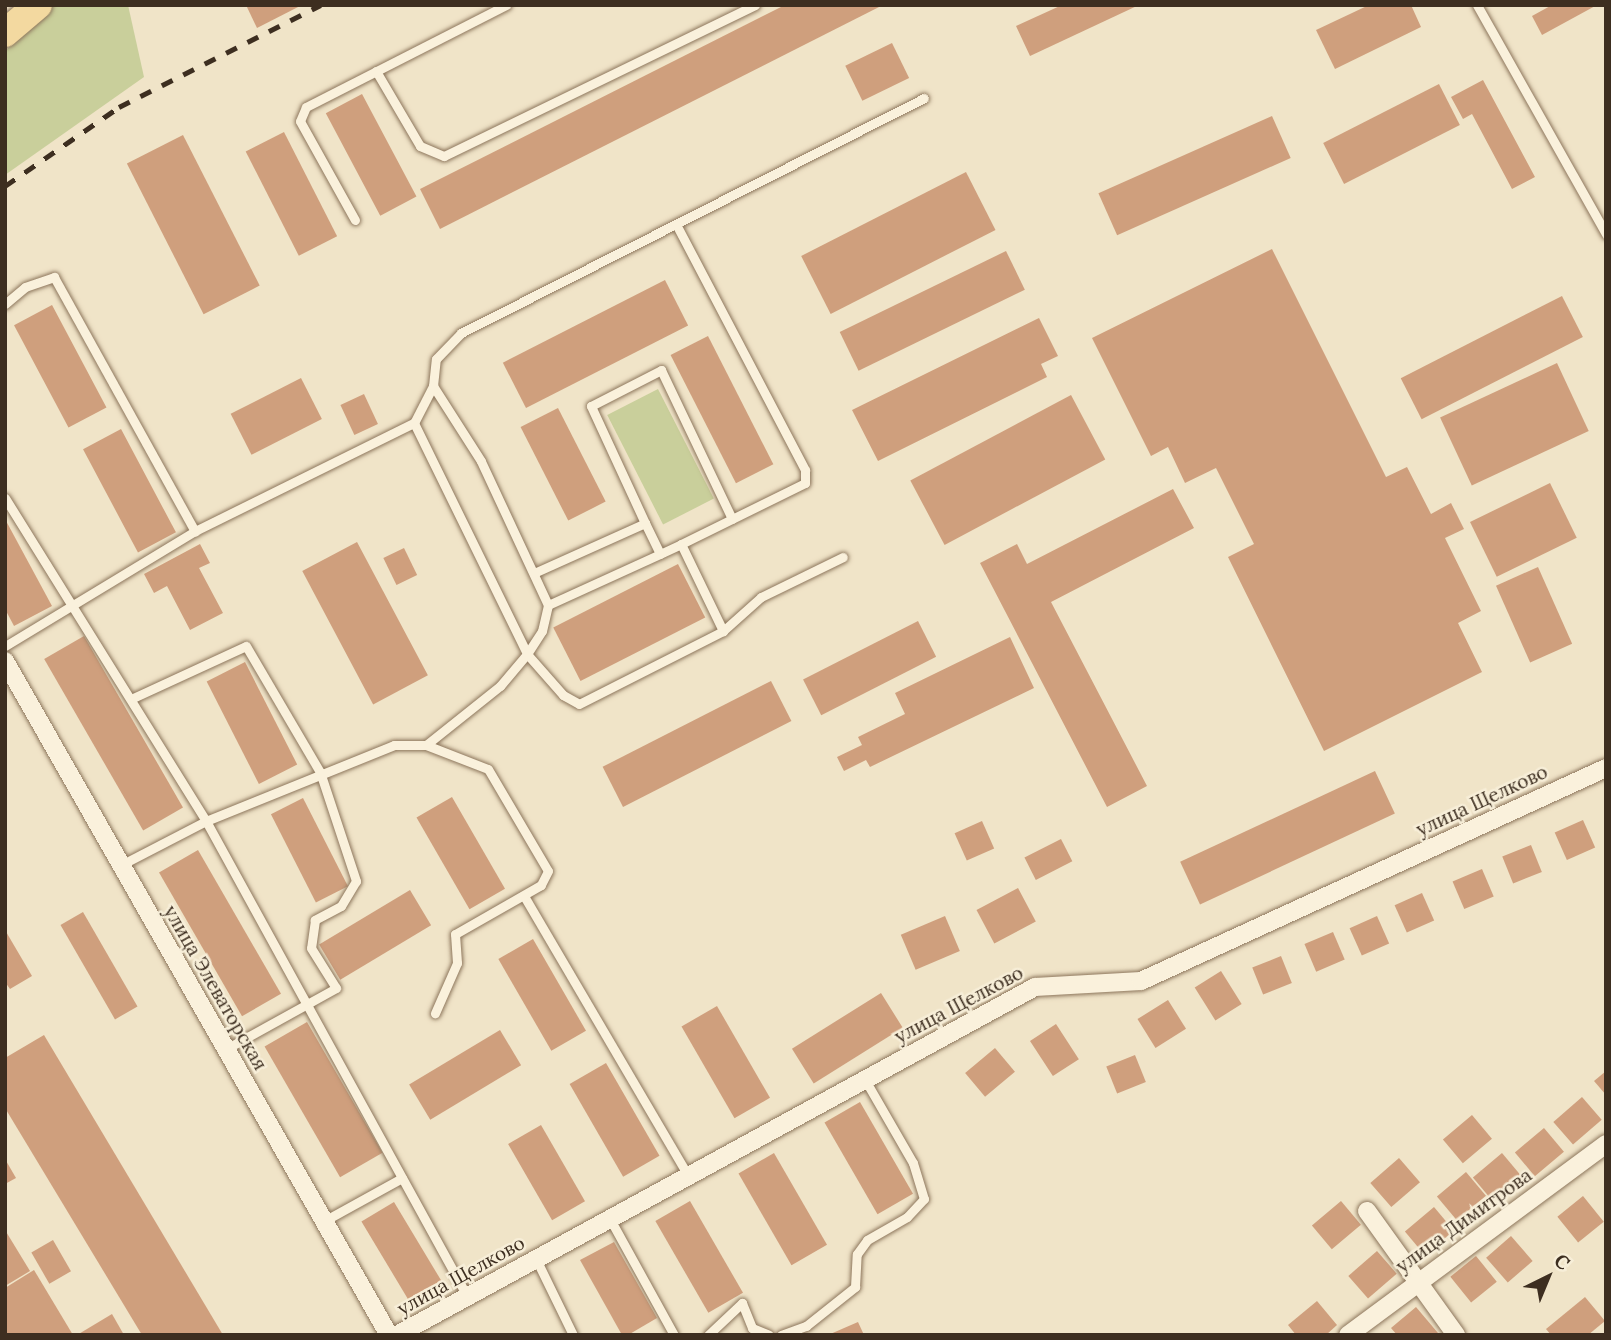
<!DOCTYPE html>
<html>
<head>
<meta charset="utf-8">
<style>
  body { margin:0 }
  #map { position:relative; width:1611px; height:1340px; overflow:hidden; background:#f0e4c8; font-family:Lora,serif }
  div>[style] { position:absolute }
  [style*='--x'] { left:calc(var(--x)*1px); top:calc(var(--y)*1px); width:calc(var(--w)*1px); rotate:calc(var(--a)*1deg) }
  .green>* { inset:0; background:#c9cf9b; transform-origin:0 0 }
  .building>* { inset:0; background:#cf9f7d; transform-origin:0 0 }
  .roads { filter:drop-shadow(0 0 2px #8d765c) drop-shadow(0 0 2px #8d765c) }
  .lane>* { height:9px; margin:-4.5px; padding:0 4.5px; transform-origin:4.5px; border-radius:4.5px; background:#faf1dc }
  .street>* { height:18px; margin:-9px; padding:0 9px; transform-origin:9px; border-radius:9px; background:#faf1dc }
  .primary>* { height:28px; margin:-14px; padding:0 14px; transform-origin:14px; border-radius:14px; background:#f3d9a0 }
  .rail>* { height:5px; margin-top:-2.5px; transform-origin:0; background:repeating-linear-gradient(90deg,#3d2e20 0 12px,transparent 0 24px) }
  span { translate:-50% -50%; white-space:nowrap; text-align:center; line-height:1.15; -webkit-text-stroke:5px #f7eed8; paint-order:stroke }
  .street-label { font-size:19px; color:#3d2e20 }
  .frame { position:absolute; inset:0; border:7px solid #3d2e20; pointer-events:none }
  .north { position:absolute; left:1513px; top:1242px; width:70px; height:70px; -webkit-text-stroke:5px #f7eed8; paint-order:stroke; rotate:43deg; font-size:19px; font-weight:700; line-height:28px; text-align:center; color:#3d2e20 }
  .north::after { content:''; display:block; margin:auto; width:24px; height:32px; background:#3d2e20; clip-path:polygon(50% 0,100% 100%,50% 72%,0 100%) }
</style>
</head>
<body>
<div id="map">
  <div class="green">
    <div style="clip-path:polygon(54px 5px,128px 5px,144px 77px,5px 175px,5px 51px)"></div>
    <div style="left:658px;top:389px;width:123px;height:57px;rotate:63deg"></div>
  </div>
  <div class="building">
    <div style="clip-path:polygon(246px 5px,302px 5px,257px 28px)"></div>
    <div style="clip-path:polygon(785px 5px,883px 5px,440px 229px,420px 189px)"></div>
    <div style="clip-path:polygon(1062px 5px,1139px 5px,1030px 56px,1016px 26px)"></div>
    <div style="clip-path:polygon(1369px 5px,1411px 5px,1421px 27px,1335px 69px,1316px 30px)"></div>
    <div style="clip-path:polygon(1552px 5px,1597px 5px,1542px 35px,1532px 16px)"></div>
    <div style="left:892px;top:43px;width:39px;height:52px;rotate:64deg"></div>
    <div style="clip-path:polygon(1483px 80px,1535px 177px,1512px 189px,1472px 114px,1463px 119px,1451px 97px)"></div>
    <div style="left:1439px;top:84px;width:46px;height:130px;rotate:63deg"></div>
    <div style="left:362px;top:94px;width:116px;height:41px;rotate:62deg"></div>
    <div style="left:1272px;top:116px;width:46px;height:190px;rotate:66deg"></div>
    <div style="left:284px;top:132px;width:117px;height:43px;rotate:63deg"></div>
    <div style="left:183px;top:135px;width:169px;height:63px;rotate:63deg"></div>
    <div style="left:966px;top:172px;width:65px;height:185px;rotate:63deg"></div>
    <div style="clip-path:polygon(1272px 249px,1386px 477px,1407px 467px,1431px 514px,1451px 503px,1464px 529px,1445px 538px,1481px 611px,1458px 623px,1482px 672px,1324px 751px,1228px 557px,1254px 544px,1216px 468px,1185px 483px,1168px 447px,1151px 456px,1092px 338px)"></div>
    <div style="left:1006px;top:251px;width:43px;height:185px;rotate:64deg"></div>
    <div style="left:665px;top:280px;width:51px;height:182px;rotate:63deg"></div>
    <div style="left:1562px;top:296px;width:46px;height:181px;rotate:63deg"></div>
    <div style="left:52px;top:305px;width:116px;height:43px;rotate:62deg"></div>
    <div style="clip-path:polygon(1039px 318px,1058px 356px,1041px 364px,1047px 377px,878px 461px,852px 410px)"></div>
    <div style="left:708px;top:336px;width:144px;height:42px;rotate:63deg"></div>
    <div style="left:1557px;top:363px;width:75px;height:129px;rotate:65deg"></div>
    <div style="left:301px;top:378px;width:46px;height:79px;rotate:63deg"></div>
    <div style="left:364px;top:394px;width:33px;height:26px;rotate:65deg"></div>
    <div style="left:1071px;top:395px;width:73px;height:182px;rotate:62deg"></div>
    <div style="left:558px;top:408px;width:105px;height:42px;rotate:63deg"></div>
    <div style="left:121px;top:429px;width:117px;height:43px;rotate:62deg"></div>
    <div style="left:1550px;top:483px;width:61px;height:89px;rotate:64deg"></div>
    <div style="clip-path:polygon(1173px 489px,1194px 528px,1051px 602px,1147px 786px,1107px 807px,980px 563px,1017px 544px,1027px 564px)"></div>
    <div style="clip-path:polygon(5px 519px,52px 606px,14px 626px,5px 609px)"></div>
    <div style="left:357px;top:542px;width:151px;height:62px;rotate:62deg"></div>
    <div style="clip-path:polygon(200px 544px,210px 563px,199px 568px,223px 613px,190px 630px,167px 586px,154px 593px,144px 574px)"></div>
    <div style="left:404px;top:548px;width:30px;height:23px;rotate:64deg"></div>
    <div style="left:678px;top:564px;width:60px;height:140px;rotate:63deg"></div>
    <div style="left:1538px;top:567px;width:84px;height:46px;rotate:66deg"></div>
    <div style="left:918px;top:621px;width:40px;height:129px;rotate:63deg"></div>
    <div style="left:84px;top:636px;width:198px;height:46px;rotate:60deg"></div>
    <div style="clip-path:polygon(1010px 637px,1034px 688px,870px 767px,866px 760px,844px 771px,837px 757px,862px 745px,858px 737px,905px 714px,895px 693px)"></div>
    <div style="left:245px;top:662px;width:115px;height:43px;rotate:63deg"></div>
    <div style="left:771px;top:681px;width:45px;height:189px;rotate:63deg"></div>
    <div style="left:1375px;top:771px;width:47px;height:215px;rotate:65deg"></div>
    <div style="left:452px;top:797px;width:106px;height:41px;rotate:60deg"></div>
    <div style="left:303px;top:798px;width:99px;height:36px;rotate:63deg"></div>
    <div style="left:1583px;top:820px;width:30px;height:31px;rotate:66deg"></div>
    <div style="left:982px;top:821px;width:30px;height:30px;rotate:66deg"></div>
    <div style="left:1061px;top:839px;width:25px;height:41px;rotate:63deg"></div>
    <div style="left:1531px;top:845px;width:29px;height:31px;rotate:68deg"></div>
    <div style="left:198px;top:850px;width:166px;height:45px;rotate:60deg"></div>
    <div style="left:1482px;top:869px;width:30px;height:32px;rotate:67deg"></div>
    <div style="left:1018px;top:888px;width:38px;height:47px;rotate:62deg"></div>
    <div style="left:410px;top:890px;width:41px;height:106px;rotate:59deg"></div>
    <div style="left:1422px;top:893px;width:30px;height:30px;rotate:66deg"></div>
    <div style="left:83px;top:912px;width:109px;height:26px;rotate:60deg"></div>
    <div style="left:945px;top:916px;width:38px;height:48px;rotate:67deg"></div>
    <div style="left:1377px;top:916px;width:30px;height:30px;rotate:66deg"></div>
    <div style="clip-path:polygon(5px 930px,32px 976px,10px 989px,5px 982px)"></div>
    <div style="left:1333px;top:932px;width:30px;height:31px;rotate:67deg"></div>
    <div style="left:533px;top:939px;width:106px;height:40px;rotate:60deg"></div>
    <div style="left:1281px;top:956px;width:29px;height:31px;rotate:68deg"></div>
    <div style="left:1221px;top:971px;width:39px;height:31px;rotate:58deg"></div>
    <div style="left:881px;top:993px;width:41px;height:105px;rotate:58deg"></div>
    <div style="left:1168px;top:1000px;width:34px;height:36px;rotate:58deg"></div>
    <div style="left:717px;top:1006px;width:106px;height:41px;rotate:60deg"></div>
    <div style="left:307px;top:1022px;width:151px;height:49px;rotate:60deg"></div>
    <div style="left:1056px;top:1024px;width:42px;height:31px;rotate:57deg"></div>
    <div style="left:500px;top:1030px;width:41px;height:106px;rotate:59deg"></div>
    <div style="clip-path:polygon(44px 1035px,223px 1335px,142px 1335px,5px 1108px,5px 1058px)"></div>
    <div style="left:995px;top:1048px;width:31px;height:39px;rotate:50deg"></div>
    <div style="left:1135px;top:1055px;width:29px;height:31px;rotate:68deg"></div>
    <div style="left:606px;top:1063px;width:107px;height:42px;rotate:60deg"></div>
    <div style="clip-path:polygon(1606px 1071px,1606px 1095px,1594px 1081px)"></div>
    <div style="left:1582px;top:1097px;width:30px;height:38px;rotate:49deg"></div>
    <div style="left:860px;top:1102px;width:106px;height:41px;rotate:60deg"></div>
    <div style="left:1472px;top:1115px;width:31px;height:38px;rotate:50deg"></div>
    <div style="left:541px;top:1125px;width:88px;height:38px;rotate:60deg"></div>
    <div style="left:1544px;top:1128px;width:31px;height:38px;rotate:50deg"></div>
    <div style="left:774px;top:1153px;width:106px;height:41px;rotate:60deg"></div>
    <div style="left:1502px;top:1153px;width:31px;height:38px;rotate:50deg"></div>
    <div style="left:1399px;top:1158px;width:32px;height:38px;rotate:49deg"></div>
    <div style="clip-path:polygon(5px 1159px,16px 1178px,5px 1184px)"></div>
    <div style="left:1466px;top:1172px;width:31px;height:38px;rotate:50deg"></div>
    <div style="left:1583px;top:1196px;width:33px;height:33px;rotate:51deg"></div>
    <div style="left:690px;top:1201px;width:106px;height:40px;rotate:60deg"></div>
    <div style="left:1341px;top:1201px;width:31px;height:38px;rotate:50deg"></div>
    <div style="left:394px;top:1202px;width:94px;height:38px;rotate:59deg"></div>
    <div style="left:1434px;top:1207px;width:31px;height:38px;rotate:50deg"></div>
    <div style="clip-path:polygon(5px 1230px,30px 1271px,5px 1286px)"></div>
    <div style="left:1511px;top:1236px;width:33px;height:33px;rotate:49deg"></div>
    <div style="left:53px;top:1240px;width:36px;height:25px;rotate:60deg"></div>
    <div style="clip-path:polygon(614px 1242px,657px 1318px,628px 1335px,622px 1335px,580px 1260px)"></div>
    <div style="left:1377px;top:1251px;width:30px;height:38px;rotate:49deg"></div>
    <div style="left:1476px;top:1256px;width:33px;height:33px;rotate:51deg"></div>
    <div style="clip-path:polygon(34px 1270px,73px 1335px,5px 1335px,5px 1288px)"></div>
    <div style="clip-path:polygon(1585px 1297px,1605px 1321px,1588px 1335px,1551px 1335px,1546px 1329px)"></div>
    <div style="clip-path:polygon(1317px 1301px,1337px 1325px,1326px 1335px,1296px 1335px,1288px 1325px)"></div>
    <div style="clip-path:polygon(1416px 1307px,1438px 1333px,1397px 1335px,1391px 1328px)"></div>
    <div style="clip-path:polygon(112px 1314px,124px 1335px,77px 1335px)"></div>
    <div style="clip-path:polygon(858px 1322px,864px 1335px,828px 1335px)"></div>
  </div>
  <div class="roads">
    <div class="lane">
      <div style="--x:1477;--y:5;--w:263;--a:60.6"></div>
      <div style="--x:376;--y:71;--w:87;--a:59.6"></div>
      <div style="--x:420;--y:146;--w:26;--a:23"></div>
      <div style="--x:444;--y:156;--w:346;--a:-25.9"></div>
      <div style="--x:355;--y:220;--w:113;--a:-119.1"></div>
      <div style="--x:300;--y:121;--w:15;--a:-67"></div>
      <div style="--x:306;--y:107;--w:225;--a:-27"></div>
      <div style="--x:677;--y:226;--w:276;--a:62.3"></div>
      <div style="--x:805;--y:470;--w:13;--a:90"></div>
      <div style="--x:805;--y:483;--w:138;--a:153.8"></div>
      <div style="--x:5;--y:304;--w:26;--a:-40"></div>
      <div style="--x:25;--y:287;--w:31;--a:-19"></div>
      <div style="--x:54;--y:277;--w:291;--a:61"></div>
      <div style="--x:195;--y:531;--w:222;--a:148.8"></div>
      <div style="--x:414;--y:423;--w:42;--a:-62.8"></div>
      <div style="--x:5;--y:498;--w:380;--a:58.1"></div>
      <div style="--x:206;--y:821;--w:542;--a:61.21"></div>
      <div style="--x:645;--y:523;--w:34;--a:64"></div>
      <div style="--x:660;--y:554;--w:23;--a:-25"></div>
      <div style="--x:681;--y:544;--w:97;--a:64.2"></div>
      <div style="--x:195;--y:531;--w:244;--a:-26.3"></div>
      <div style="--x:414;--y:423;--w:257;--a:63.9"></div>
      <div style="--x:660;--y:554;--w:123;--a:155.5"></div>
      <div style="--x:548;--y:605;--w:159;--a:-115"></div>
      <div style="--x:481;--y:461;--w:89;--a:-122.6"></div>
      <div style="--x:433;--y:386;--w:27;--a:-84"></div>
      <div style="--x:436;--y:359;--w:36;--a:-46"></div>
      <div style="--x:461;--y:333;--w:519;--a:-26.91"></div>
      <div style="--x:534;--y:573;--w:122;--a:-24.2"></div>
      <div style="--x:645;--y:523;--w:129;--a:-114.8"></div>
      <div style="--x:591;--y:406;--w:79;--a:-27.2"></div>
      <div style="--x:661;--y:370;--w:165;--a:64.5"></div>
      <div style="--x:527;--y:654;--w:27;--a:-57"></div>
      <div style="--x:542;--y:631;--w:27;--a:-77"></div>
      <div style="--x:133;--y:698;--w:124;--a:-24.7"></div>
      <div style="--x:246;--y:646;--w:146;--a:59.6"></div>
      <div style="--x:320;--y:772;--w:115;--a:71.7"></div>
      <div style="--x:356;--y:881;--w:29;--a:121"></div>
      <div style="--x:341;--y:906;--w:30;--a:152"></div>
      <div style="--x:315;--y:920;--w:28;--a:98"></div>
      <div style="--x:311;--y:948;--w:47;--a:58"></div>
      <div style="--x:336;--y:988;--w:126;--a:151"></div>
      <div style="--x:426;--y:745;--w:95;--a:-38.6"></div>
      <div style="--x:500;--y:686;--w:42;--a:-49.8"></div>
      <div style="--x:527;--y:654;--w:55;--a:48.7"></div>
      <div style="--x:563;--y:695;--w:18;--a:29"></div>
      <div style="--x:579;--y:704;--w:161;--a:-26.9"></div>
      <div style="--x:723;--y:631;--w:51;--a:-41.8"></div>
      <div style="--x:761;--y:597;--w:91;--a:-26"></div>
      <div style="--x:121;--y:865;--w:96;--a:-27.4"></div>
      <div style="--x:206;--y:821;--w:203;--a:-22"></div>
      <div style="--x:394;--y:745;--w:32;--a:0"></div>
      <div style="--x:426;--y:745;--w:66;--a:21.2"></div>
      <div style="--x:488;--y:769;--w:118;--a:59.5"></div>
      <div style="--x:548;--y:871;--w:16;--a:117"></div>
      <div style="--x:541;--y:885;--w:99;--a:150.3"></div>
      <div style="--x:455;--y:934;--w:29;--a:86"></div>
      <div style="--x:457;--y:963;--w:55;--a:113.7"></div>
      <div style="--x:524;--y:896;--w:324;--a:59.6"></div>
      <div style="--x:610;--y:1219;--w:132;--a:61.1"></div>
      <div style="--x:324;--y:1221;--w:89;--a:-28.9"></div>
      <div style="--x:536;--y:1259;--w:85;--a:64"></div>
      <div style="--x:708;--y:1335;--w:47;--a:-43.3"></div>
      <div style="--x:742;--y:1303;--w:27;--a:68"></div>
      <div style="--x:752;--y:1328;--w:18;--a:22"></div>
      <div style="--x:781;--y:1335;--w:27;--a:-20"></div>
      <div style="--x:806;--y:1326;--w:63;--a:-38.5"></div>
      <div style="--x:855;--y:1287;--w:33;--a:-87"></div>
      <div style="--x:857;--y:1254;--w:17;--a:-54"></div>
      <div style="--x:867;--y:1240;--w:46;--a:-29.9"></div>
      <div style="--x:907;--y:1217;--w:25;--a:-47"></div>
      <div style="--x:924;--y:1199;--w:38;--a:-107"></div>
      <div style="--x:913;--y:1163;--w:96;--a:-120"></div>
    </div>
    <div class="street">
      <div style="--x:5;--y:661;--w:776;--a:60.33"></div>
      <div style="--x:1367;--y:1211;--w:153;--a:54.3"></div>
      <div style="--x:397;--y:1335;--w:727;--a:-28.61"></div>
      <div style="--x:1035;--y:987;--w:106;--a:-3.2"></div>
      <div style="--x:1141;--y:981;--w:511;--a:-24.61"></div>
      <div style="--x:1348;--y:1335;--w:321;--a:-36.5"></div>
    </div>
    <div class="primary">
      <div style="--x:5;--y:33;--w:43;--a:-40.3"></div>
    </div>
  </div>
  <div class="rail">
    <div style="--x:5;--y:186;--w:139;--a:-34.7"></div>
    <div style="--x:119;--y:107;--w:226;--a:-26.8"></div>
  </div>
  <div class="street-label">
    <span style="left:1482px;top:801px;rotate:-25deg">улица Щелково</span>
    <span style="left:215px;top:988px;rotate:60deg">улица Элеваторская</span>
    <span style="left:959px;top:1005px;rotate:-28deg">улица Щелково</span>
    <span style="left:1464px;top:1221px;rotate:-36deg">улица Димитрова</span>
    <span style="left:461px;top:1276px;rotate:-29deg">улица Щелково</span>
  </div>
  <div class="frame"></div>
  <div class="north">С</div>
</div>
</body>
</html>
